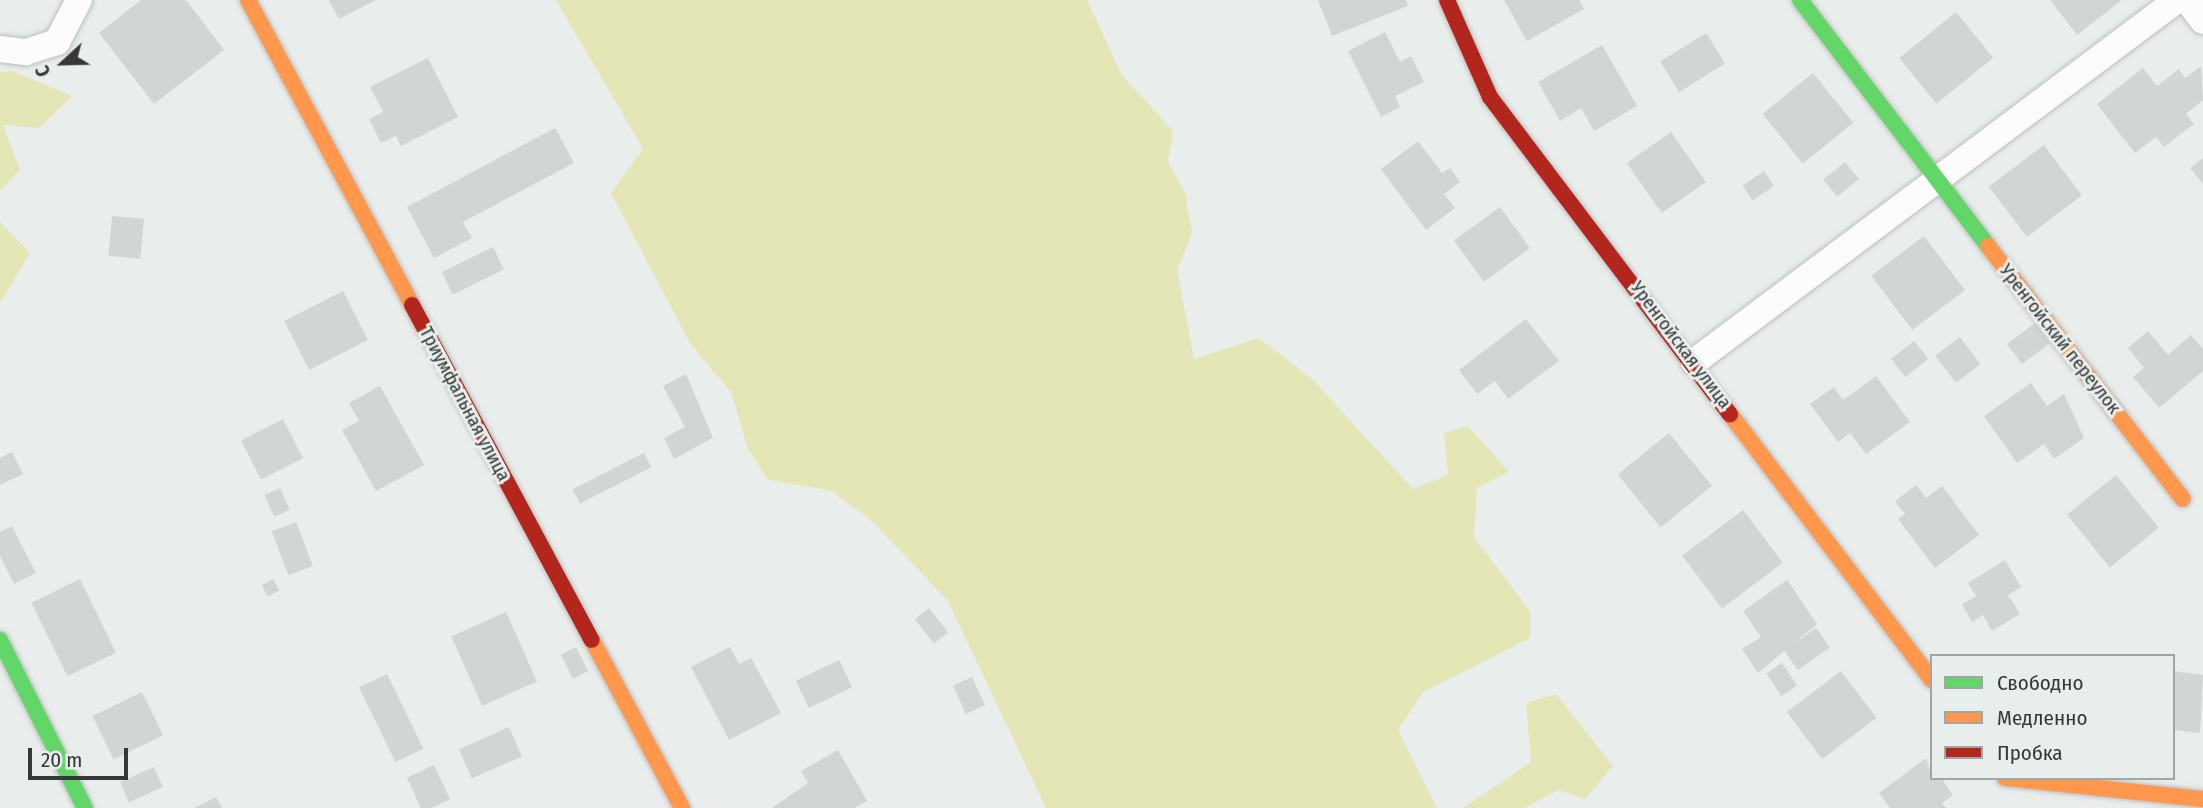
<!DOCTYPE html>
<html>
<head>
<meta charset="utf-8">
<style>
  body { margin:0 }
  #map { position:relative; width:2203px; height:808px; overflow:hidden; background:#e9edeb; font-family:"Fira Sans Condensed",sans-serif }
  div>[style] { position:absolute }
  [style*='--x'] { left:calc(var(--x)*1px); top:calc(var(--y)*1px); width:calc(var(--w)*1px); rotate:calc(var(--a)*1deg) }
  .green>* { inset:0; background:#e4e6b6 }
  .building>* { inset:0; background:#d2d5d5; transform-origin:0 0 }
  .roads { filter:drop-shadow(0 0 2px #bcbfbe) drop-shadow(0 0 2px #bcbfbe) }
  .street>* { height:26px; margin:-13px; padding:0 13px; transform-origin:13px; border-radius:13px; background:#fcfcfc }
  .fast>* { height:16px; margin:-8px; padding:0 8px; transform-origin:8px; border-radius:8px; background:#63d668 }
  .slow>* { height:16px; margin:-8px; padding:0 8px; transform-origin:8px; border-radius:8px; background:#ff974d }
  .jam>* { height:16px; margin:-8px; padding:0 8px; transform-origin:8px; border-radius:8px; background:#b3261e }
  span { translate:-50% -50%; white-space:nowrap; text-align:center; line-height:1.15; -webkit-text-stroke:6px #e8eeeb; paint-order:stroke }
  .street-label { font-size:19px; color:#363837 }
  .legend { position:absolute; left:1930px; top:654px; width:245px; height:126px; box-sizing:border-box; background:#e8eeeb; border:2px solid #a1a5a3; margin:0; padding:9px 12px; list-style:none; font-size:21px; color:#363837 }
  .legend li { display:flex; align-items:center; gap:14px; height:35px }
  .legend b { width:35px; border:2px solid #a1a5a3 }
  .north { position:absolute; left:28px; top:28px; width:70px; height:70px; -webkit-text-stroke:5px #e8eeeb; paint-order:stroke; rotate:248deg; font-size:19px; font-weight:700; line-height:28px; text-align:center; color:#363837 }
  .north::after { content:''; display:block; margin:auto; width:24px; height:32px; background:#363837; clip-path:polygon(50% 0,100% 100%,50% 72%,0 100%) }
  .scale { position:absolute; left:28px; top:748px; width:100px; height:32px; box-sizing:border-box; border:4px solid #363837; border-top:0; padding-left:9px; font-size:21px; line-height:24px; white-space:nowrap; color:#363837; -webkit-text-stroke:5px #e8eeeb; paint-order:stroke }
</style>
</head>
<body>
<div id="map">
  <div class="green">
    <div style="clip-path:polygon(556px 0,1087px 0,1121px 74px,1173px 131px,1168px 162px,1185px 192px,1192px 233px,1177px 270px,1194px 359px,1259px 338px,1311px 378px,1413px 489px,1448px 475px,1444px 433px,1468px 426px,1509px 472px,1477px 488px,1474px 537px,1530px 611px,1530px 638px,1423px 692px,1398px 730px,1437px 808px,1046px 808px,948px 601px,873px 522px,830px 490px,768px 480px,748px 449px,731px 392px,690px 343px,611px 193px,643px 149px)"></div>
    <div style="clip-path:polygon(12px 71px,72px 96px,39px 128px,3px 125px,20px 170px,0 191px,0 72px)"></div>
    <div style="clip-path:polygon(0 222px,30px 253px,0 303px)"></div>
    <div style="clip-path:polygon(1556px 694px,1613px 766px,1585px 799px,1558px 790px,1525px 808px,1463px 808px,1531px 762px,1526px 703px)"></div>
  </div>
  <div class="building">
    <div style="clip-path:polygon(141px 0,186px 0,224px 50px,154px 104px,99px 33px)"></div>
    <div style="clip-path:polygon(329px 0,376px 0,339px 19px)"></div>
    <div style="clip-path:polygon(1318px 0,1406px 0,1408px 6px,1332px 36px)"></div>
    <div style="clip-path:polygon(1504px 0,1579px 0,1584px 9px,1527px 41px)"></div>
    <div style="clip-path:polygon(2050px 0,2122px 0,2077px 35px)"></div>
    <div style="left:1956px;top:12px;width:59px;height:73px;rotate:51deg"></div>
    <div style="clip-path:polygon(1385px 32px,1400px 62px,1411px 56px,1424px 82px,1395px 96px,1400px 107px,1381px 117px,1348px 51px)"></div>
    <div style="left:1706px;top:33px;width:36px;height:54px;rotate:58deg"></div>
    <div style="clip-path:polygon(1602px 45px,1637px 106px,1594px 131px,1581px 108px,1560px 121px,1538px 82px)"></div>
    <div style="clip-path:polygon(428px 58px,458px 117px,401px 146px,396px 136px,381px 143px,369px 119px,383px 112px,370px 87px)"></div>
    <div style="clip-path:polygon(2201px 66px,2203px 100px,2186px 114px,2194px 124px,2164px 147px,2156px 137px,2135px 153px,2097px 104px,2143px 68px,2157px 86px,2179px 69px,2185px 78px)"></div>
    <div style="left:1813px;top:73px;width:64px;height:65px;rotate:51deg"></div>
    <div style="clip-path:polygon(555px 128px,574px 163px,463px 222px,472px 238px,434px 258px,407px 207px)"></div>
    <div style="left:1671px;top:132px;width:61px;height:54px;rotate:55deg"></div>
    <div style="clip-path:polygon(1418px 141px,1442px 173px,1450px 168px,1460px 182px,1444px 194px,1455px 208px,1426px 230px,1381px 169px)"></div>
    <div style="left:2044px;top:145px;width:63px;height:69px;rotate:53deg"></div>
    <div style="clip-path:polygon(2203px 158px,2203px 184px,2190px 168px)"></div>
    <div style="left:1845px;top:162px;width:22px;height:28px;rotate:51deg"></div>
    <div style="left:1764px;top:171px;width:18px;height:26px;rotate:56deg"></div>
    <div style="left:1500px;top:207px;width:51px;height:57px;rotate:54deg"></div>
    <div style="left:112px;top:216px;width:32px;height:40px;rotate:5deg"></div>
    <div style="left:1924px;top:236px;width:68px;height:66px;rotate:53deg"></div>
    <div style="left:493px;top:247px;width:25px;height:57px;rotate:64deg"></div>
    <div style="left:343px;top:291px;width:55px;height:66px;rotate:63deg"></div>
    <div style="clip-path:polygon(1526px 319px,1559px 361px,1508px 399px,1495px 381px,1477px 394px,1459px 370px)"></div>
    <div style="left:2035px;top:323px;width:25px;height:35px;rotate:53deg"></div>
    <div style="clip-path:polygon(2148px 331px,2168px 355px,2191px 335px,2203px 349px,2203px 371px,2159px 408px,2133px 377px,2144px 368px,2128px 348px)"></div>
    <div style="left:1960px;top:337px;width:34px;height:31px;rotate:53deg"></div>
    <div style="left:1914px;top:341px;width:23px;height:29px;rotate:52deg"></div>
    <div style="clip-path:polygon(686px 374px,713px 438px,674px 459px,664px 438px,685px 427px,663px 386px)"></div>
    <div style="clip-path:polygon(1876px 376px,1910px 422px,1866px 454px,1850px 433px,1838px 442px,1810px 404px,1834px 387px,1843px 400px)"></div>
    <div style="clip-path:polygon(2031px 383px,2047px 406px,2064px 394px,2084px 438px,2054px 459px,2044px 444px,2017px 463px,1984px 416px)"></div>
    <div style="clip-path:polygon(380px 386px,424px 465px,376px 491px,342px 430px,359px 421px,349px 403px)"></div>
    <div style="left:283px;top:419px;width:44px;height:47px;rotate:63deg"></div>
    <div style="left:1669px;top:433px;width:68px;height:66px;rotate:51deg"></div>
    <div style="clip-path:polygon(12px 452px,23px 474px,0 485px,0 458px)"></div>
    <div style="left:644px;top:453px;width:16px;height:80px;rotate:63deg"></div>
    <div style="left:2116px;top:475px;width:68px;height:63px;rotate:51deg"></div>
    <div style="clip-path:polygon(1916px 485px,1926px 498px,1942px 486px,1979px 535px,1935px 568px,1898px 519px,1905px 514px,1895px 501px)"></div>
    <div style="left:280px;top:488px;width:24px;height:17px;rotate:66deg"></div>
    <div style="left:1743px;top:510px;width:66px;height:76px;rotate:53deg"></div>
    <div style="left:296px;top:522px;width:47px;height:26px;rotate:69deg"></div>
    <div style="clip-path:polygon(12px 526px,36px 573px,14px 584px,0 556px,0 532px)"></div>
    <div style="clip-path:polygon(2005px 560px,2021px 587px,2008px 595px,2020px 614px,1992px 631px,1983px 615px,1972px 622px,1962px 604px,1976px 596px,1968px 583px)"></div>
    <div style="left:80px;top:579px;width:82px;height:54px;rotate:64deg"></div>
    <div style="left:273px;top:579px;width:13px;height:13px;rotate:61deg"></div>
    <div style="clip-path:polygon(1787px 580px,1817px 624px,1758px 673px,1742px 649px,1761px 637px,1743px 611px)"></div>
    <div style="left:929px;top:608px;width:31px;height:18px;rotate:52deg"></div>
    <div style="left:506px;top:612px;width:76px;height:60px;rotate:66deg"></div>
    <div style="left:1816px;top:628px;width:24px;height:39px;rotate:55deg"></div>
    <div style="left:576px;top:647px;width:27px;height:17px;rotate:63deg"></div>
    <div style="clip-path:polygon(730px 647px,739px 664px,751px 658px,781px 713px,729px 740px,691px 667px)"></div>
    <div style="left:839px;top:660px;width:30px;height:48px;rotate:64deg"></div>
    <div style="left:1782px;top:663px;width:27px;height:19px;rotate:56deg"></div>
    <div style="left:1841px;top:671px;width:59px;height:68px;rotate:53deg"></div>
    <div style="clip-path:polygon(2173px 671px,2203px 675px,2200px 733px,2173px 730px)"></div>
    <div style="left:387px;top:674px;width:83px;height:31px;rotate:64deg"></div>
    <div style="left:972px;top:677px;width:31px;height:21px;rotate:65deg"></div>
    <div style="left:142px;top:692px;width:48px;height:55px;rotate:64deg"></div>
    <div style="left:509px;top:727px;width:32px;height:55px;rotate:66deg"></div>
    <div style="clip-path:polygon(838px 750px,867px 801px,855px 808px,772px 808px,808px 783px,801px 771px)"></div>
    <div style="clip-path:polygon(1926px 758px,1932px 778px,1941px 778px,1953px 795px,1942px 803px,1946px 808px,1890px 808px,1879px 793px)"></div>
    <div style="left:434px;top:765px;width:38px;height:30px;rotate:65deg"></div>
    <div style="left:154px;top:767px;width:22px;height:37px;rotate:66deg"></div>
    <div style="clip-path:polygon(216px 797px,222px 808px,194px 808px)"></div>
  </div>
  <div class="roads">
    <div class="street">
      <div style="--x:2187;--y:0;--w:26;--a:53"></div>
      <div style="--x:0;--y:49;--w:26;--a:7"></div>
      <div style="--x:26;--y:52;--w:33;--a:-18"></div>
      <div style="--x:57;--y:42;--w:47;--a:-62.4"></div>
      <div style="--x:1694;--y:362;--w:604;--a:-36.85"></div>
    </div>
    <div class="fast">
      <div style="--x:1800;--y:0;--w:310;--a:52.6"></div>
      <div style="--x:0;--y:640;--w:188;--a:63.2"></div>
    </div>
    <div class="slow">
      <div style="--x:248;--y:0;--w:346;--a:61.7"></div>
      <div style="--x:1988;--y:246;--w:319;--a:52.4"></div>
      <div style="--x:1730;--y:414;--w:334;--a:52.8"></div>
      <div style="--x:592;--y:640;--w:191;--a:61.8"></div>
      <div style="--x:2005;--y:778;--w:199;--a:6.1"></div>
    </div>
    <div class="jam">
      <div style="--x:1447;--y:0;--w:106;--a:66.1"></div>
      <div style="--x:1490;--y:97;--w:398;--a:52.9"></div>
      <div style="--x:412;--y:305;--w:380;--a:61.8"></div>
    </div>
  </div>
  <div class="street-label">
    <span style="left:2060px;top:339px;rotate:52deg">Уренгойский переулок</span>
    <span style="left:1681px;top:345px;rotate:53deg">Уренгойская улица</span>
    <span style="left:465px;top:404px;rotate:62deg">Триумфальная улица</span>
  </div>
  <ul class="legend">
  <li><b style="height:9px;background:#63d668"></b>Свободно</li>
  <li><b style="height:9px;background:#ff974d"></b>Медленно</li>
  <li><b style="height:9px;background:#b3261e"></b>Пробка</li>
  </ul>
  <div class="north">С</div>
  <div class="scale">20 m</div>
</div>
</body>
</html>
